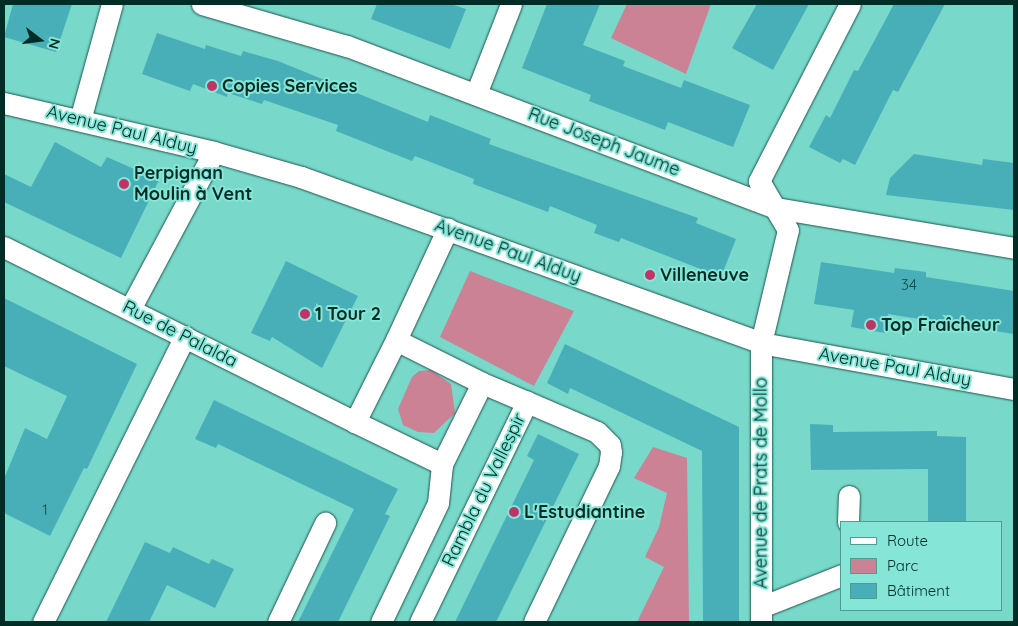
<!DOCTYPE html>
<html>
<head>
<meta charset="utf-8">
<style>
  body { margin:0 }
  #map { position:relative; width:1018px; height:626px; overflow:hidden; background:#78d9ca; font-family:Quicksand,sans-serif }
  div>[style] { position:absolute }
  [style*='--x'] { left:calc(var(--x)*1px); top:calc(var(--y)*1px); width:calc(var(--w)*1px); rotate:calc(var(--a)*1deg) }
  .green>* { inset:0; background:#ca8294 }
  .building>* { inset:0; background:#48afb8 }
  .roads { filter:drop-shadow(0 0 1px #1f544c) drop-shadow(0 0 1px #1f544c) }
  .minor>* { height:21px; margin:-10.5px; padding:0 10.5px; transform-origin:10.5px; border-radius:10.5px; background:#fff }
  .dots>* { width:14px; height:14px; translate:-50% -50%; box-sizing:border-box; border:2px solid #85e6d7; border-radius:50% }
  span { translate:-50% -50%; white-space:nowrap; text-align:center; line-height:1.15; -webkit-text-stroke:4px #85e6d7; paint-order:stroke }
  .number-label { font-size:15px; color:#124d4a }
  .number-label span { -webkit-text-stroke-width:0 }
  .poi-label { font-size:18px; color:#002c26; font-weight:700 }
  .left { translate:0 -50%; text-align:left }
  .street-label { font-size:18px; color:#002c26 }
  .frame { position:absolute; inset:0; border:5px solid #002c26; pointer-events:none }
  .legend { position:absolute; left:840px; top:521px; width:162px; height:90px; box-sizing:border-box; background:#85e6d7; border:1px solid #509c90; margin:0; padding:6px 9px; list-style:none; font-size:15px; color:#002c26 }
  .legend li { display:flex; align-items:center; gap:10px; height:25px }
  .legend b { width:25px; border:1px solid #509c90 }
  .north { position:absolute; left:15px; top:15px; width:50px; height:50px; -webkit-text-stroke:4px #85e6d7; paint-order:stroke; rotate:105deg; font-size:14px; font-weight:700; line-height:20px; text-align:center; color:#002c26 }
  .north::after { content:''; display:block; margin:auto; width:18px; height:22px; background:#002c26; clip-path:polygon(50% 0,100% 100%,50% 72%,0 100%) }
</style>
</head>
<body>
<div id="map">
  <div class="green">
    <div style="clip-path:polygon(627px 4px,711px 4px,686px 74px,611px 38px)"></div>
    <div style="clip-path:polygon(470px 271px,574px 311px,534px 386px,440px 337px)"></div>
    <div style="clip-path:polygon(431px 370px,451px 384px,455px 413px,434px 433px,418px 432px,403px 425px,398px 409px,412px 377px,419px 371px)"></div>
    <div style="clip-path:polygon(653px 447px,687px 458px,689px 622px,637px 622px,664px 567px,645px 557px,659px 527px,667px 493px,634px 478px)"></div>
  </div>
  <div class="building">
    <div style="clip-path:polygon(13px 4px,72px 4px,56px 52px,4px 37px)"></div>
    <div style="clip-path:polygon(377px 4px,451px 4px,466px 9px,450px 49px,371px 19px)"></div>
    <div style="clip-path:polygon(547px 4px,600px 4px,583px 45px,625px 61px,623px 66px,681px 88px,684px 80px,750px 105px,733px 147px,668px 122px,665px 130px,589px 101px,591px 95px,522px 68px)"></div>
    <div style="clip-path:polygon(757px 4px,809px 4px,773px 70px,732px 48px)"></div>
    <div style="clip-path:polygon(894px 4px,945px 4px,898px 92px,893px 90px,855px 165px,843px 159px,840px 163px,809px 147px,826px 115px,830px 118px,854px 70px,858px 71px)"></div>
    <div style="clip-path:polygon(157px 33px,205px 49px,206px 45px,241px 56px,243px 51px,278px 61px,428px 122px,430px 115px,491px 139px,489px 144px,698px 218px,696px 223px,736px 239px,721px 277px,621px 238px,619px 242px,594px 233px,597px 225px,550px 206px,548px 212px,473px 184px,474px 179px,415px 156px,412px 161px,336px 131px,338px 125px,264px 100px,262px 104px,228px 93px,227px 97px,193px 84px,190px 91px,142px 74px)"></div>
    <div style="clip-path:polygon(55px 142px,101px 167px,107px 157px,159px 180px,121px 258px,4px 202px,4px 174px,31px 187px)"></div>
    <div style="clip-path:polygon(914px 154px,982px 165px,983px 159px,1014px 163px,1014px 210px,886px 195px,890px 178px)"></div>
    <div style="clip-path:polygon(286px 261px,358px 296px,322px 368px,272px 337px,270px 341px,251px 333px)"></div>
    <div style="clip-path:polygon(821px 262px,894px 273px,895px 268px,926px 272px,926px 277px,1014px 291px,1014px 334px,888px 314px,885px 333px,851px 327px,854px 310px,814px 304px)"></div>
    <div style="clip-path:polygon(4px 298px,137px 364px,87px 469px,84px 468px,50px 536px,4px 513px,4px 479px,25px 428px,47px 439px,67px 396px,4px 366px)"></div>
    <div style="clip-path:polygon(565px 344px,739px 427px,739px 622px,703px 622px,702px 451px,570px 388px,568px 394px,547px 383px)"></div>
    <div style="clip-path:polygon(214px 400px,398px 489px,385px 514px,390px 516px,338px 622px,298px 622px,354px 509px,218px 444px,216px 448px,195px 439px)"></div>
    <div style="clip-path:polygon(810px 424px,833px 425px,833px 432px,937px 431px,937px 436px,966px 437px,966px 522px,928px 522px,928px 469px,811px 470px)"></div>
    <div style="clip-path:polygon(538px 434px,579px 454px,496px 622px,455px 622px,534px 460px,527px 456px)"></div>
    <div style="clip-path:polygon(145px 542px,170px 553px,173px 547px,209px 564px,212px 559px,234px 569px,215px 608px,167px 585px,149px 622px,106px 622px)"></div>
  </div>
  <div class="roads">
    <div class="minor">
      <div style="--x:202;--y:4;--w:151;--a:16.2"></div>
      <div style="--x:347;--y:46;--w:459;--a:20.7"></div>
      <div style="--x:776;--y:208;--w:241;--a:9.5"></div>
      <div style="--x:476;--y:94;--w:97;--a:-68.7"></div>
      <div style="--x:4;--y:103;--w:216;--a:13.1"></div>
      <div style="--x:214;--y:152;--w:91;--a:16"></div>
      <div style="--x:301;--y:177;--w:489;--a:19.8"></div>
      <div style="--x:761;--y:343;--w:257;--a:10.3"></div>
      <div style="--x:80;--y:120;--w:120;--a:-74.6"></div>
      <div style="--x:4;--y:247;--w:392;--a:26.5"></div>
      <div style="--x:130;--y:309;--w:178;--a:-61.9"></div>
      <div style="--x:396;--y:340;--w:123;--a:-65.1"></div>
      <div style="--x:527;--y:402;--w:76;--a:23.2"></div>
      <div style="--x:597;--y:432;--w:18;--a:45"></div>
      <div style="--x:610;--y:445;--w:7;--a:82"></div>
      <div style="--x:611;--y:452;--w:14;--a:98"></div>
      <div style="--x:609;--y:466;--w:173;--a:115.7"></div>
      <div style="--x:848;--y:522;--w:26;--a:-88"></div>
      <div style="--x:761;--y:607;--w:87;--a:-21.6"></div>
      <div style="--x:43;--y:622;--w:319;--a:-63.6"></div>
      <div style="--x:278;--y:622;--w:110;--a:-64.6"></div>
      <div style="--x:381;--y:622;--w:132;--a:-64.4"></div>
      <div style="--x:438;--y:503;--w:39;--a:-84"></div>
      <div style="--x:442;--y:464;--w:90;--a:-63.7"></div>
      <div style="--x:482;--y:383;--w:96;--a:-153.4"></div>
      <div style="--x:396;--y:340;--w:92;--a:116.6"></div>
      <div style="--x:355;--y:422;--w:97;--a:25.8"></div>
      <div style="--x:420;--y:622;--w:245;--a:-64.1"></div>
      <div style="--x:527;--y:402;--w:49;--a:-157.1"></div>
      <div style="--x:761;--y:622;--w:279;--a:-90"></div>
      <div style="--x:761;--y:343;--w:116;--a:-76.6"></div>
      <div style="--x:788;--y:230;--w:57;--a:-120.6"></div>
      <div style="--x:759;--y:181;--w:199;--a:-62.8"></div>
    </div>
  </div>
  <div class="dots">
    <div style="left:212px;top:86px;background:#bf3366"></div>
    <div style="left:124px;top:184px;background:#bf3366"></div>
    <div style="left:650px;top:275px;background:#bf3366"></div>
    <div style="left:305px;top:314px;background:#bf3366"></div>
    <div style="left:871px;top:325px;background:#bf3366"></div>
    <div style="left:514px;top:512px;background:#bf3366"></div>
  </div>
  <div class="number-label">
    <span style="left:909px;top:285px">34</span>
    <span style="left:45px;top:510px">1</span>
  </div>
  <div class="poi-label">
    <span class="left" style="left:222px;top:86px">Copies Services</span>
    <span class="left" style="left:134px;top:184px">Perpignan<br>Moulin à Vent</span>
    <span class="left" style="left:660px;top:275px">Villeneuve</span>
    <span class="left" style="left:315px;top:314px">1 Tour 2</span>
    <span class="left" style="left:881px;top:325px">Top Fraîcheur</span>
    <span class="left" style="left:524px;top:512px">L'Estudiantine</span>
  </div>
  <div class="street-label">
    <span style="left:122px;top:130px;rotate:14deg">Avenue Paul Alduy</span>
    <span style="left:604px;top:142px;rotate:21deg">Rue Joseph Jaume</span>
    <span style="left:508px;top:251px;rotate:20deg">Avenue Paul Alduy</span>
    <span style="left:180px;top:334px;rotate:27deg">Rue de Palalda</span>
    <span style="left:895px;top:367px;rotate:10deg">Avenue Paul Alduy</span>
    <span style="left:761px;top:483px;rotate:-90deg">Avenue de Prats de Mollo</span>
    <span style="left:484px;top:490px;rotate:-64deg">Rambla du Vallespir</span>
  </div>
  <div class="frame"></div>
  <ul class="legend">
  <li><b style="height:6px;background:#fff"></b>Route</li>
  <li><b style="height:14px;background:#ca8294"></b>Parc</li>
  <li><b style="height:14px;background:#48afb8"></b>Bâtiment</li>
  </ul>
  <div class="north">N</div>
</div>
</body>
</html>
